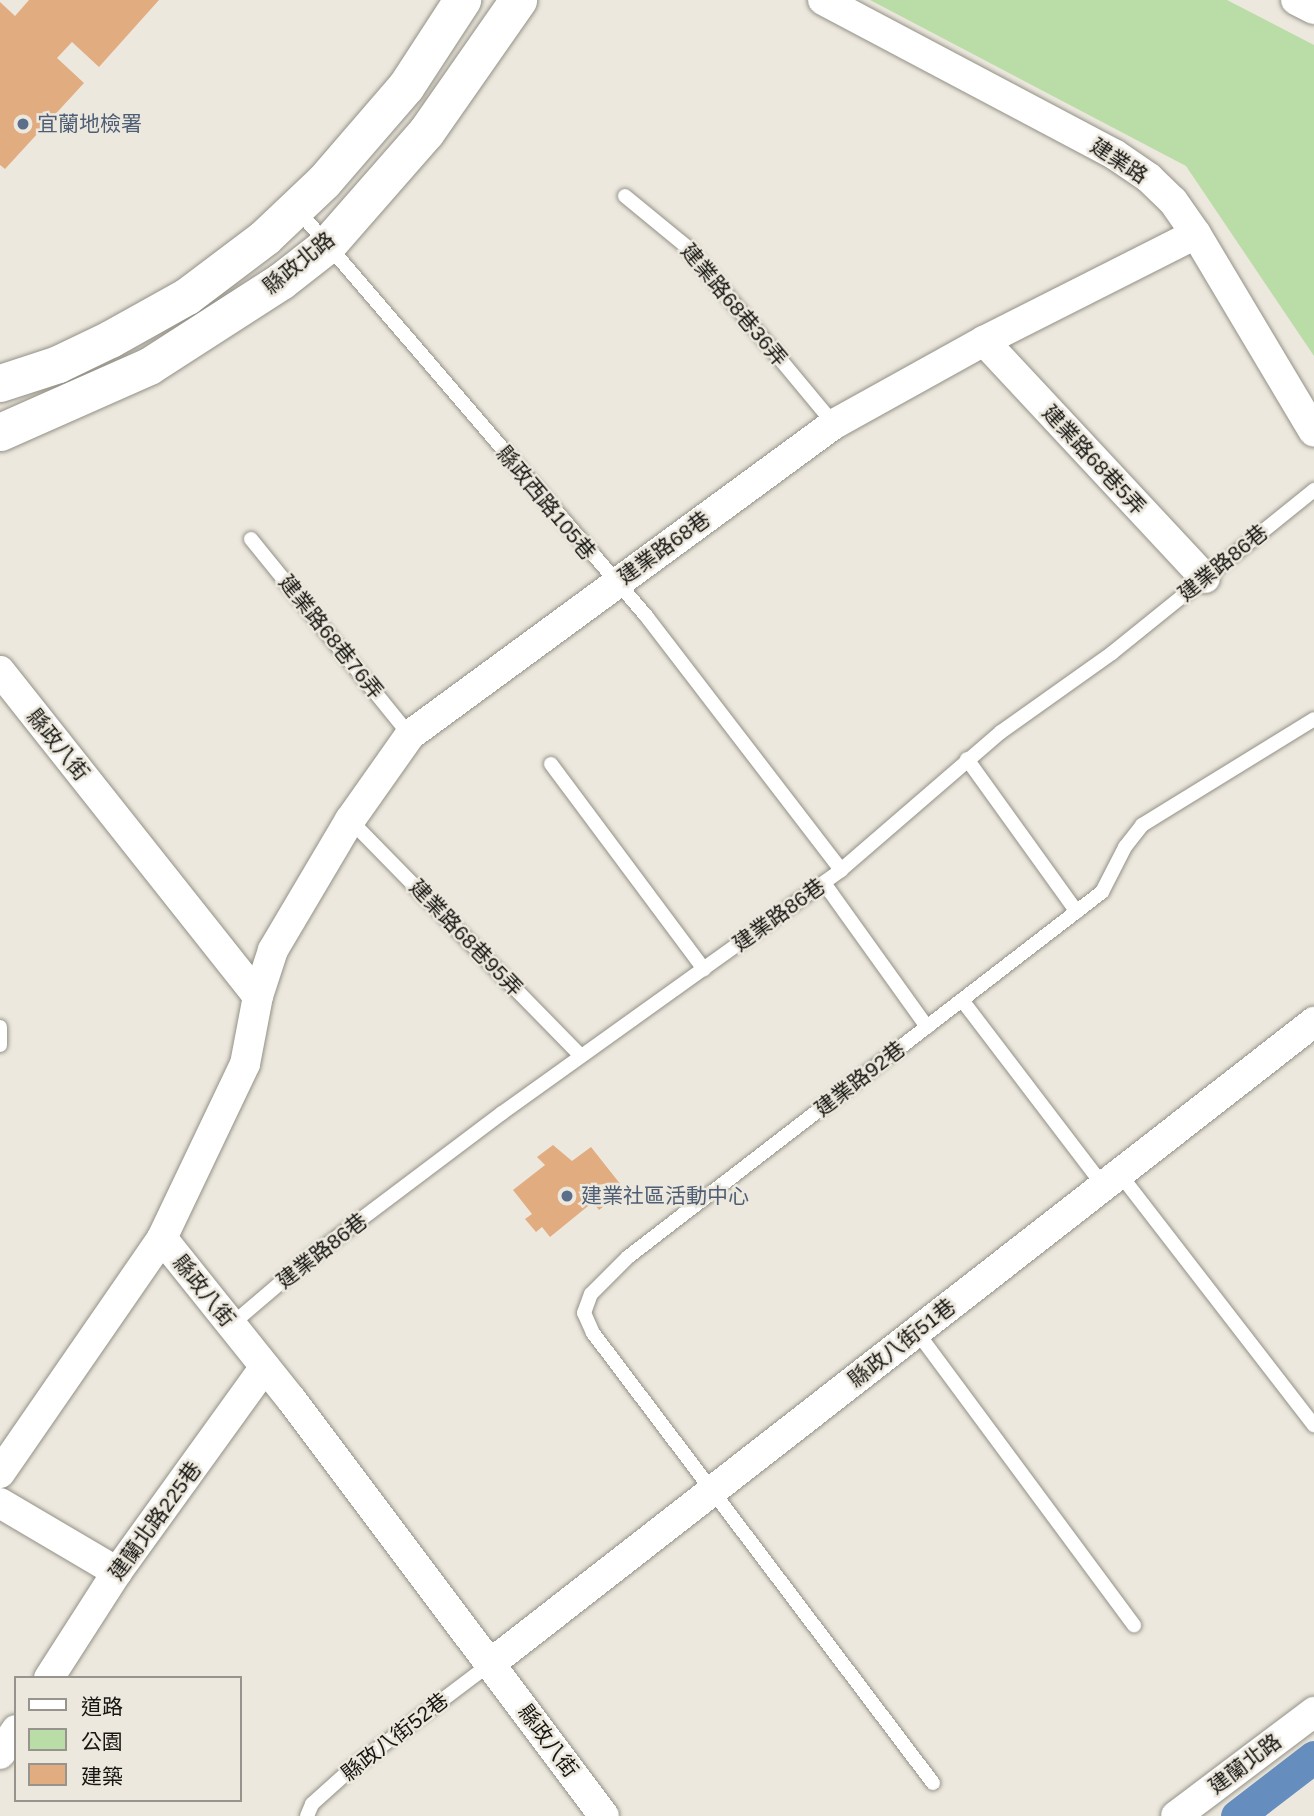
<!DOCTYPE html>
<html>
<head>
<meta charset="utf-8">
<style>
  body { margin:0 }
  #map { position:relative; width:1314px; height:1816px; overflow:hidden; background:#ece8de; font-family:Helvetica,"Noto Sans TC",sans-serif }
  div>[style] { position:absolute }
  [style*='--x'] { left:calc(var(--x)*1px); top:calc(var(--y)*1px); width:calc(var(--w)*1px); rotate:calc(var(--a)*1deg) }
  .green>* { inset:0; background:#badca6 }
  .canal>* { height:33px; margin:-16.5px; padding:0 16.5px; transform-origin:16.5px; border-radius:16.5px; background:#658dbd }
  .building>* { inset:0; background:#e2ac81 }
  .roads { filter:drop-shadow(0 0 2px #939086) drop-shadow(0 0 2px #939086) }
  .service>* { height:14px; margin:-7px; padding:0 7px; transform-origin:7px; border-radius:7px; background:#fff }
  .minor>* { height:30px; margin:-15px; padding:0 15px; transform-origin:15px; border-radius:15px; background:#fff }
  .tertiary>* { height:37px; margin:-18.5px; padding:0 18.5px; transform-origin:18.5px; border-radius:18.5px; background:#fff }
  .dots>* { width:19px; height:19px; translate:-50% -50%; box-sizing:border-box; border:4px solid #ece8de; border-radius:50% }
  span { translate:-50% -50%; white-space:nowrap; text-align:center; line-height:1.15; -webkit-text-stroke:5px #ece8de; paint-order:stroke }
  .service-label { font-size:21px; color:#4e5e75 }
  .left { translate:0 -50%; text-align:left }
  .street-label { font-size:21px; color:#161511 }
  .legend { position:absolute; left:14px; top:1676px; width:228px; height:126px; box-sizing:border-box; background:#ece8de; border:2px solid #96948c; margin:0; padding:9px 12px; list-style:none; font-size:21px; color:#161511 }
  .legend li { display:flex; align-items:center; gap:14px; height:35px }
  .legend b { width:35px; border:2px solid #96948c }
</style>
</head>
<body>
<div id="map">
  <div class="green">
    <div style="clip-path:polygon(870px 0,1227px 0,1314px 45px,1314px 356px,1186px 166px)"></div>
  </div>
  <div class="canal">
    <div style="--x:1237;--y:1816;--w:97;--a:-37.5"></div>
  </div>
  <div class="building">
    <div style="clip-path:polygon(29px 0,159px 0,99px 67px,72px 42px,57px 58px,84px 83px,5px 169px,0 165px,0 2px,15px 16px)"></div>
    <div style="clip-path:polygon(553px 1145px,572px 1161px,591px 1147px,625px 1190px,599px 1210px,593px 1202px,550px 1237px,542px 1227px,536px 1232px,525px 1219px,532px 1214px,513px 1190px,545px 1165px,537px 1157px)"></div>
  </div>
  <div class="roads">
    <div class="service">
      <div style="--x:625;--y:196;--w:80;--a:39.4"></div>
      <div style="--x:687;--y:247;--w:230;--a:50.3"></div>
      <div style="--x:296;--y:208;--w:539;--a:49.36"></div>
      <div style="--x:647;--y:617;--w:319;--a:52.5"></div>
      <div style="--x:251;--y:539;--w:252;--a:51"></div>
      <div style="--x:967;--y:759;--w:188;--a:54.3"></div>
      <div style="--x:551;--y:764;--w:256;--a:53.3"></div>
      <div style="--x:350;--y:820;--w:330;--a:45.6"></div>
      <div style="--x:824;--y:883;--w:177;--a:54.4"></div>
      <div style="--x:962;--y:1000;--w:233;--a:52.7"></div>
      <div style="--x:0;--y:1027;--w:18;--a:90"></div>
      <div style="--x:1119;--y:1173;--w:319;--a:52.3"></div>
      <div style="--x:231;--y:1325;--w:100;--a:-40.5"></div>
      <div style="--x:307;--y:1260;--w:244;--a:-37"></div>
      <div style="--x:502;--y:1113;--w:417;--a:-35.6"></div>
      <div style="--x:841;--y:870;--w:211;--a:-40.8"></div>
      <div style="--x:1001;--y:732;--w:136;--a:-35.4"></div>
      <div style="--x:1112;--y:653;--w:260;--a:-38.9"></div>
      <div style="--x:917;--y:1332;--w:365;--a:53.5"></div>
      <div style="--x:933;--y:1783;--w:564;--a:-127.07"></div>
      <div style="--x:593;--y:1333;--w:22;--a:-114"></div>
      <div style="--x:584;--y:1313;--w:20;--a:-70"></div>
      <div style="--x:591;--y:1294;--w:52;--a:-45"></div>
      <div style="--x:628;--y:1257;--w:598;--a:-37.6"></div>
      <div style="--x:1102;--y:892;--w:51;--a:-62.9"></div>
      <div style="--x:1125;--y:847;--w:28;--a:-52"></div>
      <div style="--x:1142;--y:825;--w:202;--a:-31.6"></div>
      <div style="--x:307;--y:1816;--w:13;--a:-67"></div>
      <div style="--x:312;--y:1804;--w:52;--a:-41.9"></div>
      <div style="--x:351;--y:1769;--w:174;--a:-37.1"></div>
    </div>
    <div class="minor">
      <div style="--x:823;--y:0;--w:329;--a:27.9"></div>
      <div style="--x:1114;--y:154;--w:42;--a:34.4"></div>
      <div style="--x:1149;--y:178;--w:33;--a:44"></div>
      <div style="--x:1173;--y:201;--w:40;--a:55.1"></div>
      <div style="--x:1196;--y:234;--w:230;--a:59.2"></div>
      <div style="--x:1296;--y:0;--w:20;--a:27"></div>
      <div style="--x:984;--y:341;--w:324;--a:47"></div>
      <div style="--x:0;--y:671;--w:415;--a:51.6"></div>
      <div style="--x:258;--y:996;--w:69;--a:100.8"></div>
      <div style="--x:245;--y:1064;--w:193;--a:115.5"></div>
      <div style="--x:162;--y:1238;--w:206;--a:51.3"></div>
      <div style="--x:291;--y:1399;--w:521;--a:53.11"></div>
      <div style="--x:258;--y:996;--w:48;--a:-71.9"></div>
      <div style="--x:273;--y:950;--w:151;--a:-59.4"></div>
      <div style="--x:350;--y:820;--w:104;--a:-54.8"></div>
      <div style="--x:410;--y:735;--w:526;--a:-36.26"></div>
      <div style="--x:834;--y:424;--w:171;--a:-29"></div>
      <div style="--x:984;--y:341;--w:237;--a:-26.8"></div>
      <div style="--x:0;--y:1473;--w:285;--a:-55.4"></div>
      <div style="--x:0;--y:1503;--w:136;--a:30.5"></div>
      <div style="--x:490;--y:1664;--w:1045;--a:-37.92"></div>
      <div style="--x:49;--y:1678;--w:126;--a:-57.3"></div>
      <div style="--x:117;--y:1572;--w:253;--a:-54.2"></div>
      <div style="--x:0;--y:1754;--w:29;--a:-56"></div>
      <div style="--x:1176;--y:1816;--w:173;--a:-37"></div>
    </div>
    <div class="tertiary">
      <div style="--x:0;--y:383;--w:61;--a:-18.1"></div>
      <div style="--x:58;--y:364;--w:58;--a:-25.7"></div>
      <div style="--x:110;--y:339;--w:88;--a:-29.2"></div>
      <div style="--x:187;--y:296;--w:98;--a:-37.1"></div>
      <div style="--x:265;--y:237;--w:81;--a:-43.5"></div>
      <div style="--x:324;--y:181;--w:125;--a:-49.2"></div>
      <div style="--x:406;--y:86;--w:103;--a:-56.9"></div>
      <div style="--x:0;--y:432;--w:163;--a:-23.9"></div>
      <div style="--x:149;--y:366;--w:157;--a:-32.8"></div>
      <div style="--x:281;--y:281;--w:58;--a:-38"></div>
      <div style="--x:327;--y:245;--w:150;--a:-48.8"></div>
      <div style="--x:426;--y:132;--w:161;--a:-55.1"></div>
    </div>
  </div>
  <div class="dots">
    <div style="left:23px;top:124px;background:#5c6f8a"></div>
    <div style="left:567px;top:1196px;background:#5c6f8a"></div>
  </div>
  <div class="service-label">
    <span class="left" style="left:37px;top:124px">宜蘭地檢署</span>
    <span class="left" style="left:581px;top:1196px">建業社區活動中心</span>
  </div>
  <div class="street-label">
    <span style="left:1119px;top:161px;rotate:33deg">建業路</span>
    <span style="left:299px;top:263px;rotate:-39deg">縣政北路</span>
    <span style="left:734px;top:305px;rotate:50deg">建業路68巷36弄</span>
    <span style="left:1094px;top:460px;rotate:47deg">建業路68巷5弄</span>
    <span style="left:546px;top:503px;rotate:50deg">縣政西路105巷</span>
    <span style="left:664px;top:548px;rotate:-36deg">建業路68巷</span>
    <span style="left:1223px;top:563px;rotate:-39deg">建業路86巷</span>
    <span style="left:331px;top:637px;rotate:51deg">建業路68巷76弄</span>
    <span style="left:58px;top:745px;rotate:51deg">縣政八街</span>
    <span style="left:779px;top:915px;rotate:-36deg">建業路86巷</span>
    <span style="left:466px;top:938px;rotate:46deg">建業路68巷95弄</span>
    <span style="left:860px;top:1079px;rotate:-38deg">建業路92巷</span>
    <span style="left:322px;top:1251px;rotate:-38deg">建業路86巷</span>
    <span style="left:204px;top:1291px;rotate:51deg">縣政八街</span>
    <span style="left:902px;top:1343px;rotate:-38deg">縣政八街51巷</span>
    <span style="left:155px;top:1521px;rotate:-54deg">建蘭北路225巷</span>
    <span style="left:395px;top:1737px;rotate:-38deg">縣政八街52巷</span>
    <span style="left:548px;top:1741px;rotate:53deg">縣政八街</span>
    <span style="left:1245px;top:1764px;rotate:-37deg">建蘭北路</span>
  </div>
  <ul class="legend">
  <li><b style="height:9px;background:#fff"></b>道路</li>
  <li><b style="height:19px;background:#badca6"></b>公園</li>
  <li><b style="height:19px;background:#e2ac81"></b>建築</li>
  </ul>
</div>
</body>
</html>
